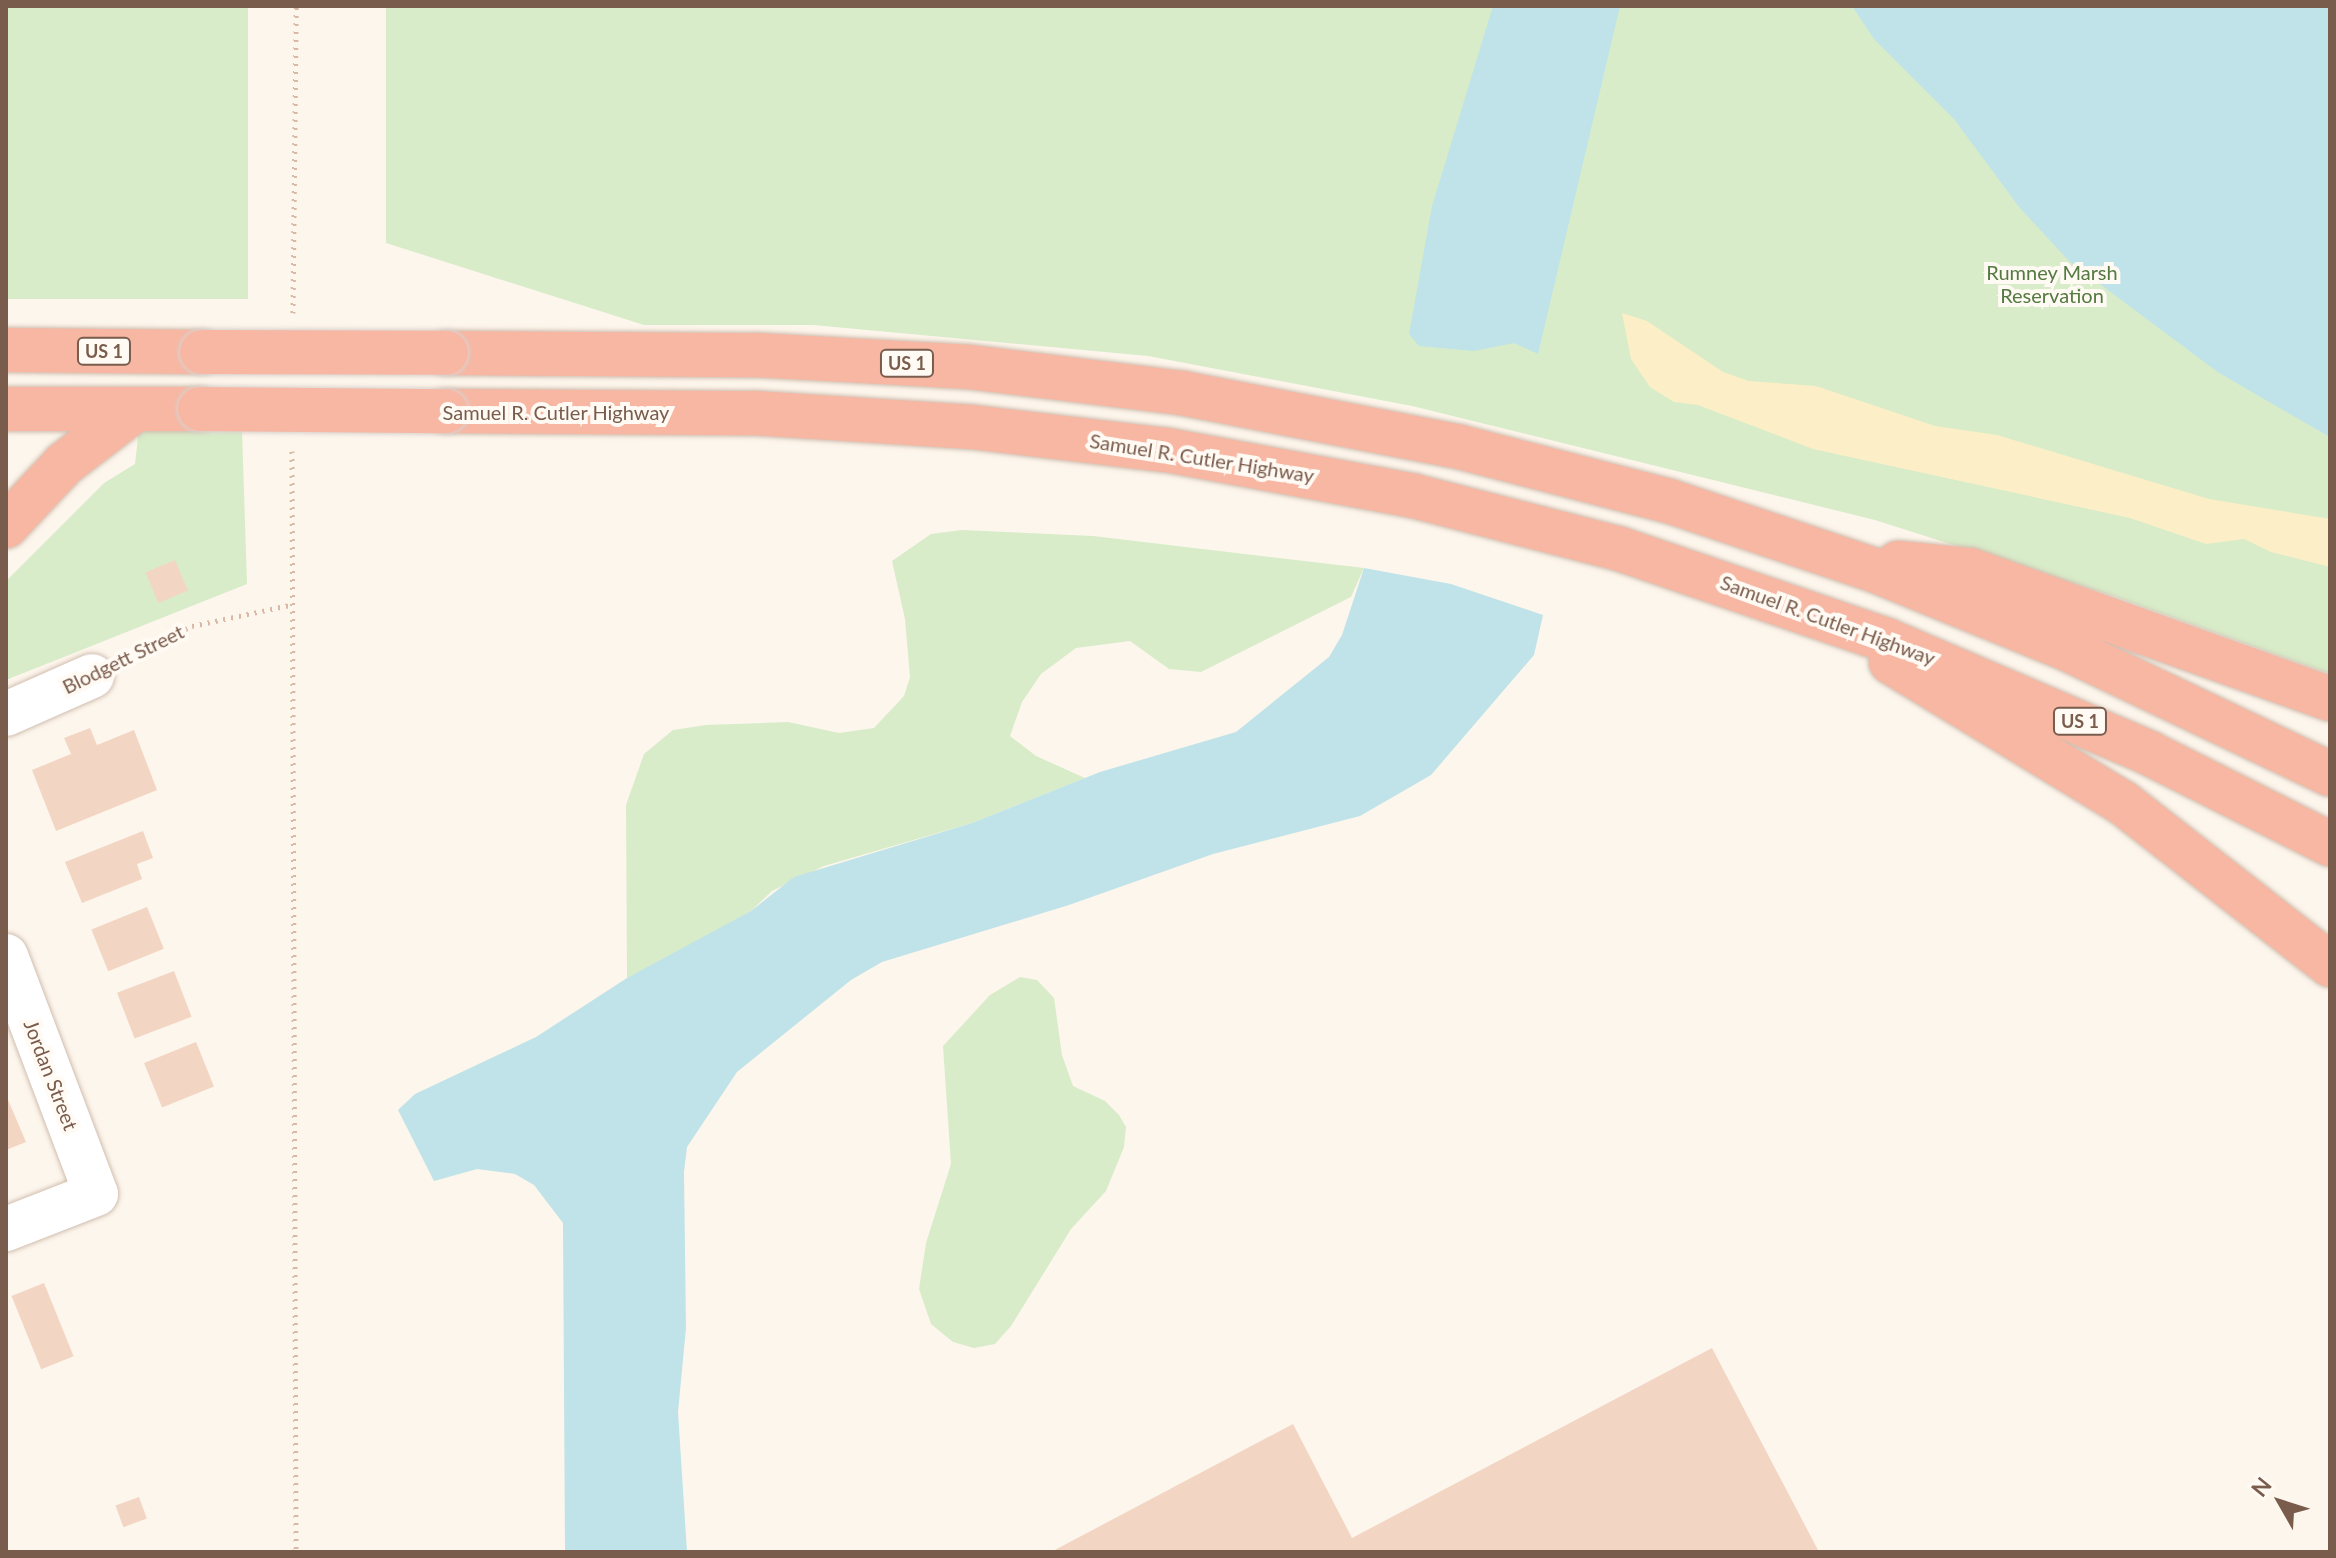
<!DOCTYPE html>
<html>
<head>
<meta charset="utf-8">
<style>
  body { margin:0 }
  #map { position:relative; width:2336px; height:1558px; overflow:hidden; background:#fdf6ec; font-family:Lato,sans-serif }
  div>[style] { position:absolute }
  [style*='--x'] { left:calc(var(--x)*1px); top:calc(var(--y)*1px); width:calc(var(--w)*1px); rotate:calc(var(--a)*1deg) }
  .green>* { inset:0; background:#d8ecc9; transform-origin:0 0 }
  .sand>* { inset:0; background:#fcefc7 }
  .water>* { inset:0; background:#bfe3e8 }
  .building>* { inset:0; background:#f3d5c3; transform-origin:0 0 }
  .path>* { height:5px; margin-top:-2.5px; transform-origin:0; background:repeating-linear-gradient(90deg,#d9b8a5 0 2px,transparent 0 8px) }
  .roads { filter:drop-shadow(0 0 2px #d1beb0) drop-shadow(0 0 2px #d1beb0) }
  .minor>* { height:44px; margin:-22px; padding:0 22px; transform-origin:22px; border-radius:22px; background:#fff }
  .highway>* { height:44px; margin:-22px; padding:0 22px; transform-origin:22px; border-radius:22px; background:#f7b7a3 }
  .bridges { filter:drop-shadow(0 0 2px #dad1cd) drop-shadow(0 0 2px #dad1cd) }
  .highway-bridge>* { height:44px; margin:-22px; padding:0 22px; transform-origin:22px; border-radius:22px; background:#f7b7a3 }
  span { translate:-50% -50%; white-space:nowrap; text-align:center; line-height:1.15; -webkit-text-stroke:8px #fffaf3; paint-order:stroke }
  .shield-label span { padding:2px 6px; background:#fffaf3; border:2px solid; border-radius:6px; -webkit-text-stroke-width:0 }
  .shield-label { font-size:18px; color:#7a5c4d; font-weight:700 }
  .park-label { font-size:20px; color:#537a41 }
  .street-label { font-size:20px; color:#7a5c4d }
  .frame { position:absolute; inset:0; border:8px solid #7a5c4d; pointer-events:none }
  .north { position:absolute; left:2240px; top:1462px; width:80px; height:80px; -webkit-text-stroke:6px #fffaf3; paint-order:stroke; rotate:309deg; font-size:22px; font-weight:700; line-height:32px; text-align:center; color:#7a5c4d }
  .north::after { content:''; display:block; margin:auto; width:28px; height:36px; background:#7a5c4d; clip-path:polygon(50% 0,100% 100%,50% 72%,0 100%) }
</style>
</head>
<body>
<div id="map">
  <div class="green">
    <div style="left:6px;top:6px;width:242px;height:293px"></div>
    <div style="clip-path:polygon(386px 6px,2330px 6px,2330px 674px,2113px 596px,1875px 520px,1412px 406px,1148px 356px,813px 325px,644px 325px,386px 243px)"></div>
    <div style="clip-path:polygon(139px 429px,242px 430px,247px 584px,6px 680px,6px 581px,104px 483px,135px 464px)"></div>
    <div style="clip-path:polygon(962px 530px,1093px 536px,1364px 568px,1351px 597px,1201px 672px,1169px 669px,1130px 641px,1076px 648px,1041px 674px,1022px 702px,1010px 736px,1036px 756px,1085px 778px,972px 823px,824px 866px,772px 891px,751px 911px,679px 954px,627px 978px,626px 805px,644px 754px,673px 730px,706px 725px,788px 722px,839px 733px,874px 728px,904px 696px,910px 677px,905px 619px,892px 561px,931px 534px)"></div>
    <div style="clip-path:polygon(1020px 977px,1037px 980px,1054px 998px,1062px 1055px,1073px 1086px,1105px 1101px,1119px 1115px,1126px 1127px,1124px 1147px,1106px 1191px,1071px 1229px,1011px 1326px,995px 1344px,974px 1348px,953px 1342px,931px 1324px,919px 1289px,926px 1243px,951px 1164px,943px 1046px,990px 995px)"></div>
  </div>
  <div class="sand">
    <div style="clip-path:polygon(1622px 313px,1647px 321px,1723px 372px,1749px 381px,1816px 386px,1935px 426px,1997px 435px,2209px 499px,2330px 519px,2330px 567px,2271px 552px,2244px 539px,2206px 544px,2130px 518px,1813px 449px,1698px 405px,1674px 402px,1650px 387px,1631px 359px)"></div>
  </div>
  <div class="water">
    <div style="clip-path:polygon(1493px 6px,1620px 6px,1538px 354px,1514px 343px,1474px 351px,1419px 346px,1409px 334px,1432px 206px)"></div>
    <div style="clip-path:polygon(1852px 6px,2330px 6px,2330px 437px,2219px 373px,2069px 261px,2019px 207px,1954px 119px,1874px 39px)"></div>
    <div style="clip-path:polygon(1364px 568px,1451px 584px,1543px 615px,1534px 655px,1431px 775px,1360px 816px,1213px 854px,1069px 905px,882px 962px,851px 980px,737px 1072px,687px 1147px,684px 1172px,686px 1328px,678px 1412px,687px 1552px,565px 1552px,563px 1223px,534px 1185px,515px 1174px,477px 1169px,434px 1181px,398px 1110px,415px 1094px,536px 1037px,627px 978px,751px 911px,794px 877px,972px 823px,1100px 772px,1236px 732px,1329px 657px,1342px 635px)"></div>
  </div>
  <div class="building">
    <div style="left:175px;top:560px;width:33px;height:32px;rotate:67deg"></div>
    <div style="clip-path:polygon(90px 728px,97px 745px,134px 730px,157px 790px,56px 831px,32px 770px,71px 754px,64px 738px)"></div>
    <div style="clip-path:polygon(143px 831px,153px 858px,137px 864px,142px 879px,82px 903px,65px 862px)"></div>
    <div style="left:147px;top:907px;width:45px;height:60px;rotate:68deg"></div>
    <div style="left:174px;top:971px;width:49px;height:61px;rotate:69deg"></div>
    <div style="left:196px;top:1042px;width:48px;height:56px;rotate:68deg"></div>
    <div style="clip-path:polygon(6px 1095px,26px 1142px,6px 1150px)"></div>
    <div style="left:44px;top:1283px;width:79px;height:35px;rotate:68deg"></div>
    <div style="clip-path:polygon(1712px 1348px,1819px 1552px,1051px 1552px,1293px 1424px,1352px 1538px)"></div>
    <div style="left:139px;top:1497px;width:23px;height:25px;rotate:70deg"></div>
  </div>
  <div class="path">
    <div style="--x:293;--y:313;--w:307;--a:-89.4"></div>
    <div style="--x:292;--y:451;--w:1101;--a:89.79"></div>
    <div style="--x:127;--y:655;--w:71;--a:-24"></div>
    <div style="--x:192;--y:626;--w:100;--a:-12.1"></div>
  </div>
  <div class="roads">
    <div class="minor">
      <div style="--x:6;--y:714;--w:94;--a:-23.8"></div>
      <div style="--x:6;--y:956;--w:254;--a:69.3"></div>
      <div style="--x:96;--y:1194;--w:97;--a:158.7"></div>
    </div>
    <div class="highway">
      <div style="--x:6;--y:350;--w:196;--a:0.6"></div>
      <div style="--x:446;--y:353;--w:310;--a:0.4"></div>
      <div style="--x:756;--y:355;--w:214;--a:3.2"></div>
      <div style="--x:970;--y:367;--w:214;--a:7"></div>
      <div style="--x:1182;--y:393;--w:283;--a:11"></div>
      <div style="--x:1460;--y:447;--w:216;--a:14.5"></div>
      <div style="--x:1669;--y:501;--w:216;--a:18.6"></div>
      <div style="--x:1874;--y:570;--w:214;--a:22.2"></div>
      <div style="--x:2072;--y:651;--w:286;--a:25.5"></div>
      <div style="--x:6;--y:409;--w:194;--a:0"></div>
      <div style="--x:446;--y:411;--w:308;--a:0.4"></div>
      <div style="--x:754;--y:413;--w:218;--a:3.7"></div>
      <div style="--x:972;--y:427;--w:195;--a:6.8"></div>
      <div style="--x:1166;--y:450;--w:252;--a:10.5"></div>
      <div style="--x:1414;--y:496;--w:213;--a:14.4"></div>
      <div style="--x:1620;--y:549;--w:283;--a:18.9"></div>
      <div style="--x:1888;--y:641;--w:284;--a:23.2"></div>
      <div style="--x:2149;--y:753;--w:203;--a:26.7"></div>
      <div style="--x:6;--y:526;--w:85;--a:-46.9"></div>
      <div style="--x:64;--y:464;--w:87;--a:-37.5"></div>
      <div style="--x:1898;--y:563;--w:72;--a:5.6"></div>
      <div style="--x:1970;--y:570;--w:382;--a:19.7"></div>
      <div style="--x:1891;--y:662;--w:271;--a:31.3"></div>
      <div style="--x:2123;--y:803;--w:263;--a:38"></div>
    </div>
  </div>
  <div class="bridges">
    <div class="highway-bridge">
      <div style="--x:202;--y:352;--w:244;--a:0.2"></div>
      <div style="--x:200;--y:409;--w:246;--a:0.5"></div>
    </div>
  </div>
  <div class="shield-label">
    <span style="left:104px;top:351px">US 1</span>
    <span style="left:907px;top:363px">US 1</span>
    <span style="left:2080px;top:721px">US 1</span>
  </div>
  <div class="park-label">
    <span style="left:2052px;top:284px">Rumney Marsh<br>Reservation</span>
  </div>
  <div class="street-label">
    <span style="left:556px;top:412px">Samuel R. Cutler Highway</span>
    <span style="left:1202px;top:458px;rotate:9deg">Samuel R. Cutler Highway</span>
    <span style="left:1828px;top:620px;rotate:20deg">Samuel R. Cutler Highway</span>
    <span style="left:123px;top:659px;rotate:-26deg">Blodgett Street</span>
    <span style="left:51px;top:1075px;rotate:69deg">Jordan Street</span>
  </div>
  <div class="frame"></div>
  <div class="north">N</div>
</div>
</body>
</html>
